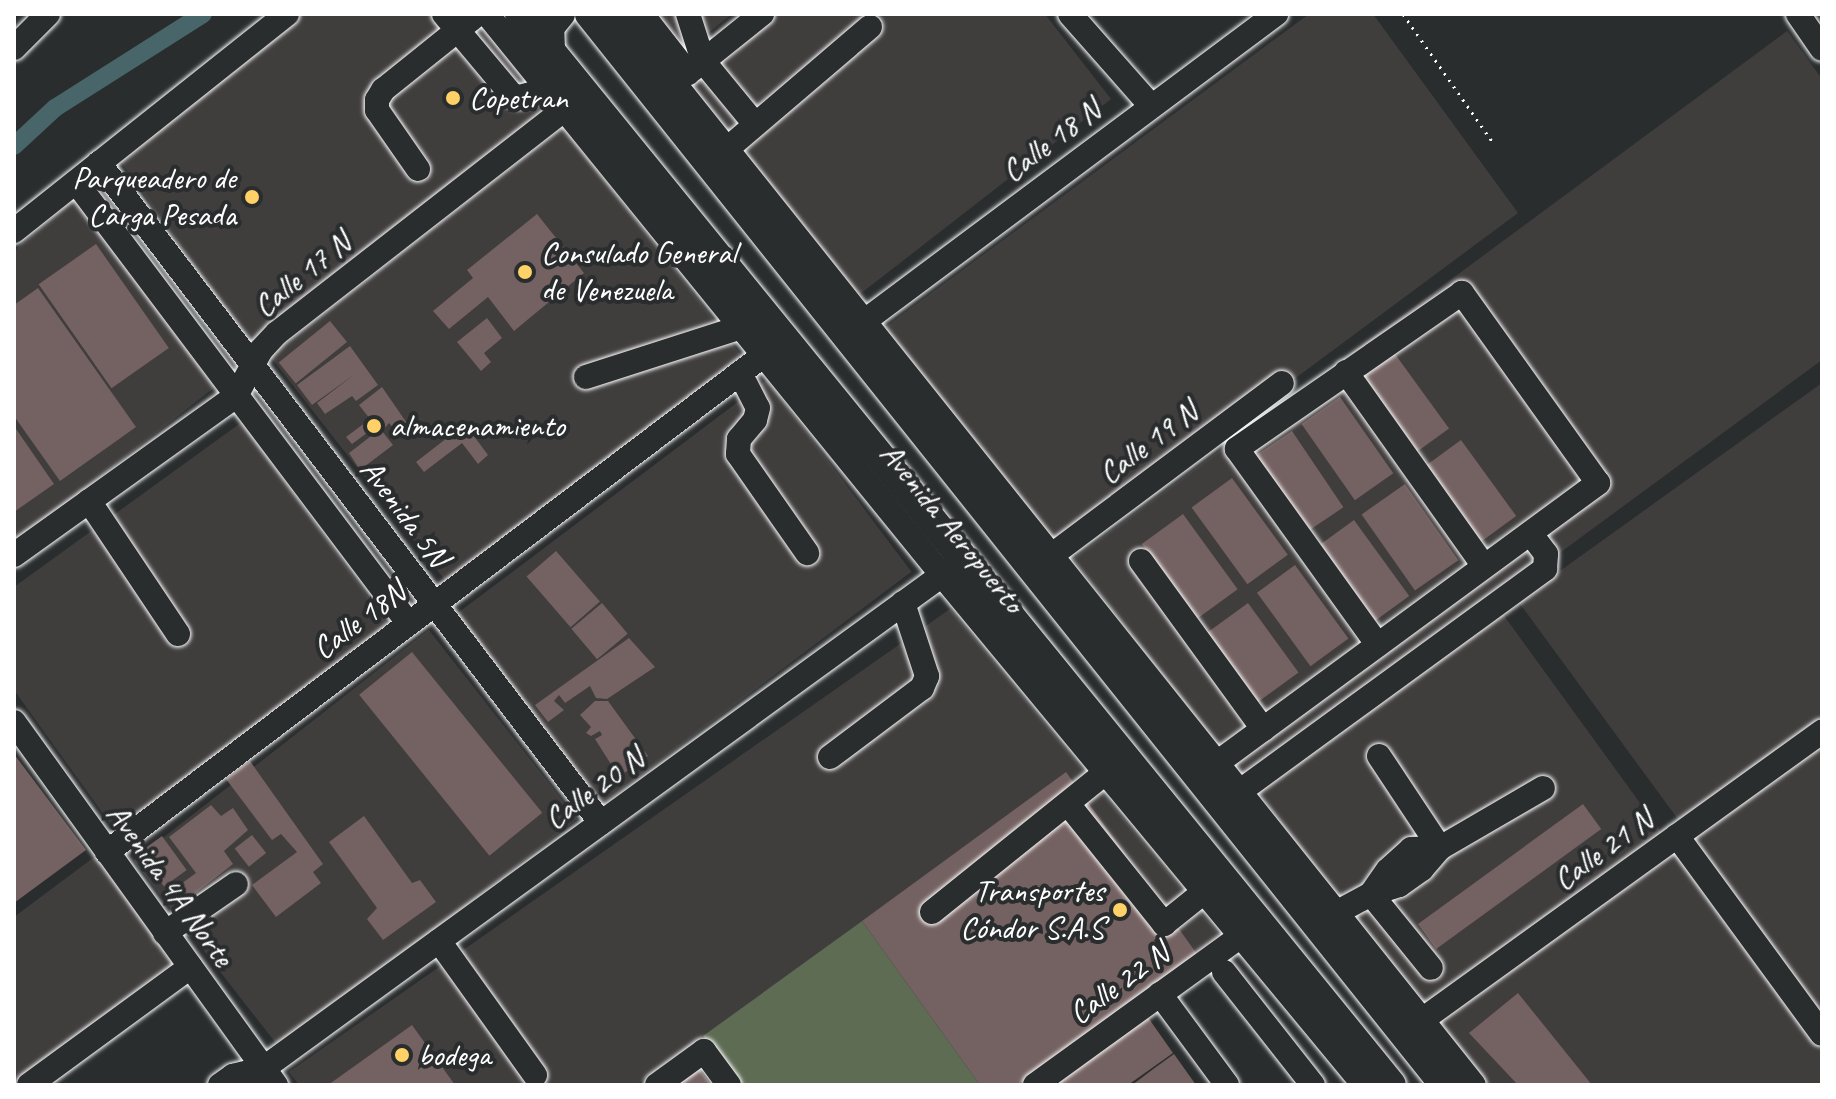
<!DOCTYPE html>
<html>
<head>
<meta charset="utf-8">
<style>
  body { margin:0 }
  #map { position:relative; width:1836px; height:1099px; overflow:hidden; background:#2a2d2e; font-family:Caveat,sans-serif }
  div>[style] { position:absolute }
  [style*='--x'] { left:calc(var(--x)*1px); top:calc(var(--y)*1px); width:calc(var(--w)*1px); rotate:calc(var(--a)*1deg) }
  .built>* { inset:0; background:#403d3d; transform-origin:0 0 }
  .green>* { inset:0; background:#5e6c54 }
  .canal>* { height:18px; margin:-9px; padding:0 9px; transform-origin:9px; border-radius:9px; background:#48666a }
  .building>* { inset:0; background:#746161; transform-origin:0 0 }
  .path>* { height:3px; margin-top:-1.5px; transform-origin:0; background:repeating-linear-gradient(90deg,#fff 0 2px,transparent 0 8px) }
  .roads { filter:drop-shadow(0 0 2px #fff) drop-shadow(0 0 2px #fff) }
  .minor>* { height:24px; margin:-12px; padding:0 12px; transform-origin:12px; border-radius:12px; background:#2a2d2e }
  .major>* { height:30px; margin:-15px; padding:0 15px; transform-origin:15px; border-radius:15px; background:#2a2d2e }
  .dots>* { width:22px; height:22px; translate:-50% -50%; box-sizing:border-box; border:4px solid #2a2d2e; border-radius:50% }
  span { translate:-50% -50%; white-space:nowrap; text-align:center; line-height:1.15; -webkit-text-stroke:8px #2a2d2e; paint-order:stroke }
  .poi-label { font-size:32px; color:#fff }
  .left { translate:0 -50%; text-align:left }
  .right { translate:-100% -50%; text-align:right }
  .street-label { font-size:32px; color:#fff }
  .frame { position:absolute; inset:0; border:16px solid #fff; pointer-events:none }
</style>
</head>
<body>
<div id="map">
  <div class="built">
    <div style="clip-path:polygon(302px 14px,477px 14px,553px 110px,248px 343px,117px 156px)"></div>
    <div style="clip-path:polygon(653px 14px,732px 14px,683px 53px)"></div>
    <div style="clip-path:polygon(773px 14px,1045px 14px,1111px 99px,855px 298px,687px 80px)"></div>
    <div style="clip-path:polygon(1309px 14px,1373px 14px,1518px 213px,1060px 553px,883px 329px)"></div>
    <div style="clip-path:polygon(1787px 31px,1822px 79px,1822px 360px,1247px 783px,1073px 559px)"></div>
    <div style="left:563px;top:127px;width:292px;height:372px;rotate:52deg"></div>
    <div style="clip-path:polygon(81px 193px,220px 383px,14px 544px,14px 251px)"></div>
    <div style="left:767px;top:380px;width:240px;height:389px;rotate:53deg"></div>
    <div style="clip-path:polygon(1822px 383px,1822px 720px,1680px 822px,1518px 601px)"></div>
    <div style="clip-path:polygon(242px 422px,389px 626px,115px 830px,14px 690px,14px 587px)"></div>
    <div style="clip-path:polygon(950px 609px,1222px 938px,1018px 1085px,980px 1085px,862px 921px,636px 1085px,299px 1085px,289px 1072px)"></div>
    <div style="left:1502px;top:613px;width:272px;height:302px;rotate:54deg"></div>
    <div style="left:429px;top:630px;width:240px;height:375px;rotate:52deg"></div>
    <div style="clip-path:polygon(1822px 746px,1822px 1016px,1691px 839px)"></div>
    <div style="clip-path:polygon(1675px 853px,1822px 1052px,1822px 1085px,1485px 1085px,1435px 1020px)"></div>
    <div style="clip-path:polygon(97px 855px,181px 971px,27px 1085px,14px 1085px,14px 917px)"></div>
  </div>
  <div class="green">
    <div style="clip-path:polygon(862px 921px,980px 1085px,740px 1085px,703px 1036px)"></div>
  </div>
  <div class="canal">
    <div style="--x:14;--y:146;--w:56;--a:-42.8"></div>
    <div style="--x:55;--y:108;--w:175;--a:-32.4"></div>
  </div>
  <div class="building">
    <div style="clip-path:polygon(537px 214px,584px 273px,514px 331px,488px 297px,449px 329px,433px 311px,473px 278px,467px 270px)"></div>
    <div style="left:96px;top:244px;width:127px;height:70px;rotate:55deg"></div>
    <div style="clip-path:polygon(38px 288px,136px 427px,60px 481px,14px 416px,14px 305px)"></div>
    <div style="clip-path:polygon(487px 318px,502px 338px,484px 353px,491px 362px,481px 371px,457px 342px)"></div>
    <div style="left:330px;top:321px;width:27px;height:66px;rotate:51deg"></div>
    <div style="clip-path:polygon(350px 346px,378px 385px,356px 401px,352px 396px,325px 414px,317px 403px,355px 374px,312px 405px,297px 385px)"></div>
    <div style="left:1395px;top:354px;width:92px;height:47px;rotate:54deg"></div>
    <div style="clip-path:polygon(382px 387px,411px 429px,401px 436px,389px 423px,382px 431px,393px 445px,360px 470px,349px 453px,375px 433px,371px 430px,352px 444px,346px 437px,370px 419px,359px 405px)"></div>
    <div style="left:1340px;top:397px;width:93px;height:47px;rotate:55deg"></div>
    <div style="clip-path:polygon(465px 424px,488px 455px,478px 464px,462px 443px,424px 472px,416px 462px)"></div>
    <div style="clip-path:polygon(14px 426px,54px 484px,14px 512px)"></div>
    <div style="left:1292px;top:431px;width:92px;height:47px;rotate:56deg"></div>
    <div style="left:1461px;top:440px;width:94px;height:53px;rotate:54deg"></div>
    <div style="left:1232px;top:478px;width:95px;height:50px;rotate:54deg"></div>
    <div style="left:1405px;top:484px;width:93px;height:53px;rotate:55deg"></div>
    <div style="left:1183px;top:514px;width:93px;height:51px;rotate:54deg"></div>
    <div style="left:1354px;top:520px;width:94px;height:46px;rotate:54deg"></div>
    <div style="left:556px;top:551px;width:67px;height:39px;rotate:49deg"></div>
    <div style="left:1295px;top:565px;width:91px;height:47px;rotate:54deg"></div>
    <div style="left:602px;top:603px;width:40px;height:40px;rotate:50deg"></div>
    <div style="left:1248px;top:603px;width:86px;height:51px;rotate:54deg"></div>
    <div style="clip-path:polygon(629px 638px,655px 667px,607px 699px,596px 698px,590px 686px,565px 703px,559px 695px,554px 701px,564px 710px,548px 722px,535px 705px)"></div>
    <div style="left:412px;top:652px;width:207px;height:68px;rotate:51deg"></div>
    <div style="clip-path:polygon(595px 701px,608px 701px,648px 756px,619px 777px,595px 739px,602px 735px,600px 731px,591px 736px,586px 733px,591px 727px,580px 715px)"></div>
    <div style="clip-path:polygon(14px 754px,86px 850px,14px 903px)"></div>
    <div style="clip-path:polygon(250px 761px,323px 864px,313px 872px,321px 883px,276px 917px,252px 885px,297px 852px,281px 834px,272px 840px,226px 779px)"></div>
    <div style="clip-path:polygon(1066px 772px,1197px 954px,1017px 1085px,980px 1085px,862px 921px)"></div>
    <div style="left:1583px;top:804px;width:31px;height:204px;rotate:54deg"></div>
    <div style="clip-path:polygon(211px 805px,221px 816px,233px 808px,248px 830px,224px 851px,233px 864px,188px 899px,178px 886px,196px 873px,169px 837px)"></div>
    <div style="clip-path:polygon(364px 816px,412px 883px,420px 880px,436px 902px,383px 940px,367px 919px,377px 908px,329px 842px)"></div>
    <div style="left:252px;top:835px;width:23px;height:22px;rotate:52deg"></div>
    <div style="left:162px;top:836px;width:42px;height:28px;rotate:54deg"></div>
    <div style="clip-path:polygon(1518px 993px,1592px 1085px,1518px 1085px,1469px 1033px)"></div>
    <div style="clip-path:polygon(1147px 1016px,1173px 1053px,1128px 1085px,1050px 1085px)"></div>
    <div style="clip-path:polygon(412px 1025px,455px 1085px,328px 1085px)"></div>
    <div style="clip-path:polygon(1174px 1054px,1196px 1085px,1132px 1085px,1156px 1067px)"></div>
    <div style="clip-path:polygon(695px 1063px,711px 1085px,665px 1085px)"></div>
  </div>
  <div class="path">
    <div style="--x:1403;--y:14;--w:159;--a:55"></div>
  </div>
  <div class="roads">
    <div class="minor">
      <div style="--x:444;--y:14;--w:106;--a:50"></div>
      <div style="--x:512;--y:95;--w:7;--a:16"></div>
      <div style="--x:519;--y:97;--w:31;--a:-15"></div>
      <div style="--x:487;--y:14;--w:722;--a:50.96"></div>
      <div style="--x:942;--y:575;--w:662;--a:50.39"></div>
      <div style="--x:619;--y:14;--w:1370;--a:51.4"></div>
      <div style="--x:642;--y:14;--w:75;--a:52.1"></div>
      <div style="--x:688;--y:14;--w:49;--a:72.3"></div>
      <div style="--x:703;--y:61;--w:82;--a:50.5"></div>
      <div style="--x:1070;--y:14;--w:123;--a:48.6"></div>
      <div style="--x:1798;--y:14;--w:42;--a:55.6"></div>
      <div style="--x:14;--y:48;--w:48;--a:-45"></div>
      <div style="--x:692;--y:70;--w:90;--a:-38.7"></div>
      <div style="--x:727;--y:149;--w:188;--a:-40.5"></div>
      <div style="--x:99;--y:163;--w:829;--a:52.74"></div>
      <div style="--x:418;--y:169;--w:72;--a:-124.8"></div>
      <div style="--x:377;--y:110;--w:10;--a:-90"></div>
      <div style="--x:377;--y:100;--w:12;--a:-59"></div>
      <div style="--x:383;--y:90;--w:122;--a:-38.7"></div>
      <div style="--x:76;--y:182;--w:553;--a:53.01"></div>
      <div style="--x:14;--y:231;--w:349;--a:-38.5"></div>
      <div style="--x:866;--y:320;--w:512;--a:-36.74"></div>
      <div style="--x:1346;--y:372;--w:238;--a:54.6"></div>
      <div style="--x:740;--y:373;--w:39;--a:63"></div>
      <div style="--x:758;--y:408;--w:12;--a:104"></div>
      <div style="--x:755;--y:420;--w:25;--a:130"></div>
      <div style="--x:739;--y:439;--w:15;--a:94"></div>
      <div style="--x:738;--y:454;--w:121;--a:55.1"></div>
      <div style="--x:586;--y:377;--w:164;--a:-17.8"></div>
      <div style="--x:89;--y:501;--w:160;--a:56.2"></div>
      <div style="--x:14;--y:555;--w:273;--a:-35.6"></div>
      <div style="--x:236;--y:396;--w:52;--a:-61.5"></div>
      <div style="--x:261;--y:350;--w:23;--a:-47"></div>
      <div style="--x:277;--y:333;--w:365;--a:-37.9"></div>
      <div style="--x:1052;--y:555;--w:287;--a:-36.8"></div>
      <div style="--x:1141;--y:561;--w:208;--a:54"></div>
      <div style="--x:14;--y:722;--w:448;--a:54.2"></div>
      <div style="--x:1379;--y:756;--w:110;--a:56.5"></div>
      <div style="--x:1440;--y:848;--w:28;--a:131"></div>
      <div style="--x:1422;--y:869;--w:28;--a:145"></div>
      <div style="--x:1399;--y:885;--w:29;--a:162"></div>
      <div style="--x:1371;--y:894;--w:95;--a:51"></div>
      <div style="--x:830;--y:757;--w:115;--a:-36.9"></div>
      <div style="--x:922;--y:688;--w:13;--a:-67"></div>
      <div style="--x:927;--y:676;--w:77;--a:-108.2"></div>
      <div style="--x:1217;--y:763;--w:473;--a:-36.3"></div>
      <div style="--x:1598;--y:483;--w:234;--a:-125.6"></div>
      <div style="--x:1462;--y:293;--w:274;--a:145.3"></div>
      <div style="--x:1237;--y:449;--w:241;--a:54.3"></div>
      <div style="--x:1239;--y:792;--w:379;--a:-36.1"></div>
      <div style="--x:1545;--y:569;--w:15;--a:-86"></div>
      <div style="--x:1546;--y:554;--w:26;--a:-127"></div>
      <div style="--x:1068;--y:804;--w:154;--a:51.3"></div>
      <div style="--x:1164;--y:924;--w:53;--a:-38.8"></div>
      <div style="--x:1677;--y:836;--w:245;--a:53.8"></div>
      <div style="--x:107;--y:852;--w:824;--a:-37.11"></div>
      <div style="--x:932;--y:912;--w:223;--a:-38.8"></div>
      <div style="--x:1334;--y:914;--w:42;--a:-28.4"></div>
      <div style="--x:1371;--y:894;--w:29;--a:-55"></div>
      <div style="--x:1388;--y:870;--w:31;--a:-42"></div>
      <div style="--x:1411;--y:849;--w:29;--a:-2"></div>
      <div style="--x:1440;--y:848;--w:119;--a:-30.2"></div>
      <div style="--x:165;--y:933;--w:86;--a:-34.6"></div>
      <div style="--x:439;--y:941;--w:165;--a:54.4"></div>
      <div style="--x:1224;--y:972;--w:144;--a:51.8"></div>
      <div style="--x:1160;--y:994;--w:113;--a:53.6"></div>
      <div style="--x:1422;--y:1020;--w:493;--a:-35.8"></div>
      <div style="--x:29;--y:1085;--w:200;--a:-36.2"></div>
      <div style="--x:220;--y:1085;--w:16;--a:-35"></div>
      <div style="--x:233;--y:1076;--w:32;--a:-14"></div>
      <div style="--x:251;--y:1085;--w:21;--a:-53"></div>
      <div style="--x:264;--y:1068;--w:852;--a:-36.02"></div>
      <div style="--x:657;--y:1085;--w:58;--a:-35.9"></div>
      <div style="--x:704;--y:1051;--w:42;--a:53.7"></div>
      <div style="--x:1035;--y:1085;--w:256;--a:-35.9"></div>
    </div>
    <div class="major">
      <div style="--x:520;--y:14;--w:1380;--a:50.88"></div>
      <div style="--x:590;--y:14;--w:1370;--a:51.4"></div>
      <div style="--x:550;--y:50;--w:23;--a:-92"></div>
      <div style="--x:549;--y:27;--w:17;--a:-50"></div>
    </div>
  </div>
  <div class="dots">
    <div style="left:453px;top:98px;background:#ffd166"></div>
    <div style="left:252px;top:197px;background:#ffd166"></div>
    <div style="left:525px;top:272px;background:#ffd166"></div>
    <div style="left:374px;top:426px;background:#ffd166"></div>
    <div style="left:1120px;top:910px;background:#ffd166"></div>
    <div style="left:402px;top:1055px;background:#ffd166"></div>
  </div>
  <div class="poi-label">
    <span class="left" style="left:469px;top:98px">Copetran</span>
    <span class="right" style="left:236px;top:197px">Parqueadero de<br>Carga Pesada</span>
    <span class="left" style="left:541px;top:272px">Consulado General<br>de Venezuela</span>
    <span class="left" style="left:390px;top:426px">almacenamiento</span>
    <span class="right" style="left:1104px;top:910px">Transportes<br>Cóndor S.A.S</span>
    <span class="left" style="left:418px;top:1055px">bodega</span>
  </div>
  <div class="street-label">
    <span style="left:1051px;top:141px;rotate:-37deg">Calle 18 N</span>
    <span style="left:302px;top:275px;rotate:-39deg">Calle 17 N</span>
    <span style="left:1148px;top:443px;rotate:-37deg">Calle 19 N</span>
    <span style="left:404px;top:513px;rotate:53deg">Avenida 5N</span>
    <span style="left:952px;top:528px;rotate:51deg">Avenida Aeropuerto</span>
    <span style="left:359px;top:621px;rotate:-37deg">Calle 18N</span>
    <span style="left:594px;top:789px;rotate:-36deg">Calle 20 N</span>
    <span style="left:1603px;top:850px;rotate:-36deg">Calle 21 N</span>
    <span style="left:170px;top:885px;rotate:54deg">Avenida 4A Norte</span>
    <span style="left:1119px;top:984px;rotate:-36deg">Calle 22 N</span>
  </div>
  <div class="frame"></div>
</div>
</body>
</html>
